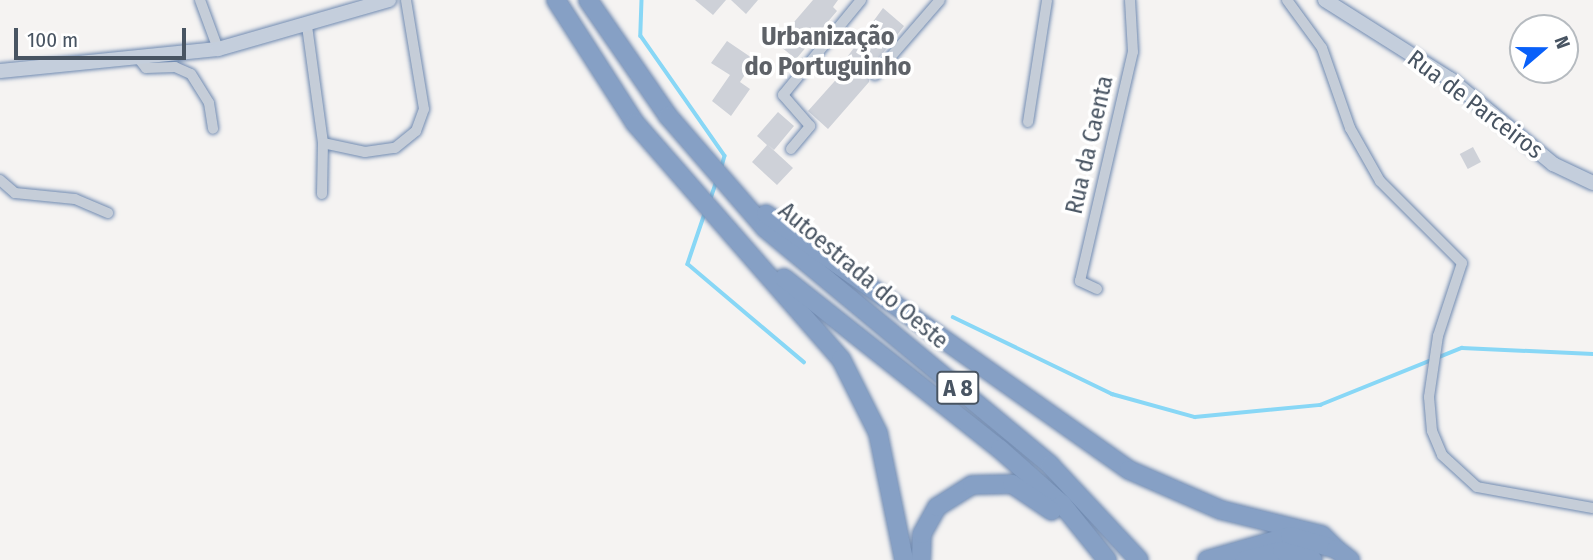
<!DOCTYPE html>
<html>
<head>
<meta charset="utf-8">
<style>
  body { margin:0 }
  #map { position:relative; width:1593px; height:560px; overflow:hidden; background:#f5f3f2; font-family:"Fira Sans Condensed",sans-serif }
  div>[style] { position:absolute }
  [style*='--x'] { left:calc(var(--x)*1px); top:calc(var(--y)*1px); width:calc(var(--w)*1px); rotate:calc(var(--a)*1deg) }
  .stream>* { height:3.5px; margin:-1.75px; padding:0 1.75px; transform-origin:1.75px; border-radius:1.75px; background:#88d7f6 }
  .building>* { inset:0; background:#ced1d8; transform-origin:0 0 }
  .roads { filter:drop-shadow(0 0 2px #718bb1) drop-shadow(0 0 2px #718bb1) }
  .street>* { height:10px; margin:-5px; padding:0 5px; transform-origin:5px; border-radius:5px; background:#c5cdd8 }
  .secondary>* { height:14px; margin:-7px; padding:0 7px; transform-origin:7px; border-radius:7px; background:#c4cedc }
  .highway>* { height:18px; margin:-9px; padding:0 9px; transform-origin:9px; border-radius:9px; background:#86a0c5 }
  span { translate:-50% -50%; white-space:nowrap; text-align:center; line-height:1.15; -webkit-text-stroke:7px #fff; paint-order:stroke }
  .shield-label span { padding:2px 5px; background:#fff; border:2px solid; border-radius:5px; -webkit-text-stroke-width:0 }
  .shield-label { font-size:23px; color:#485462; font-weight:700 }
  .street-label { font-size:24px; color:#485462 }
  .neighbourhood-label { font-size:26px; color:#5e6268; font-weight:700 }
  .north { position:absolute; left:1509px; top:14px; width:70px; height:70px; box-sizing:border-box; background:#fff; border:2px solid #b6bbc0; border-radius:50%; rotate:70deg; font-size:19px; font-weight:700; line-height:28px; text-align:center; color:#485462 }
  .north::after { content:''; display:block; margin:auto; width:24px; height:32px; background:#0960f9; clip-path:polygon(50% 0,100% 100%,50% 72%,0 100%) }
  .scale { position:absolute; left:14px; top:28px; width:172px; height:32px; box-sizing:border-box; border:4px solid #485462; border-top:0; padding-left:9px; font-size:21px; line-height:24px; white-space:nowrap; color:#485462; -webkit-text-stroke:5px #fff; paint-order:stroke }
</style>
</head>
<body>
<div id="map">
  <div class="stream">
    <div style="--x:642;--y:0;--w:36;--a:92"></div>
    <div style="--x:641;--y:36;--w:146;--a:55"></div>
    <div style="--x:725;--y:156;--w:15;--a:106"></div>
    <div style="--x:710;--y:200;--w:21;--a:-71"></div>
    <div style="--x:705;--y:214;--w:53;--a:108.8"></div>
    <div style="--x:688;--y:264;--w:152;--a:40.2"></div>
    <div style="--x:953;--y:317;--w:177;--a:25.8"></div>
    <div style="--x:1112;--y:394;--w:86;--a:15.5"></div>
    <div style="--x:1195;--y:417;--w:126;--a:-5.5"></div>
    <div style="--x:1320;--y:405;--w:153;--a:-21.9"></div>
    <div style="--x:1462;--y:348;--w:131;--a:2.6"></div>
  </div>
  <div class="building">
    <div style="clip-path:polygon(695px 0,726px 0,713px 15px)"></div>
    <div style="clip-path:polygon(731px 0,758px 0,746px 14px)"></div>
    <div style="clip-path:polygon(813px 0,838px 0,833px 7px,837px 11px,796px 59px,776px 43px)"></div>
    <div style="clip-path:polygon(883px 8px,904px 26px,869px 71px,869px 82px,828px 129px,808px 111px,850px 64px,845px 60px)"></div>
    <div style="clip-path:polygon(727px 41px,755px 60px,740px 82px,750px 89px,731px 116px,712px 101px,730px 75px,711px 63px)"></div>
    <div style="clip-path:polygon(778px 112px,794px 126px,774px 150px,768px 145px,793px 168px,777px 185px,752px 162px,767px 145px,757px 136px)"></div>
    <div style="left:1473px;top:147px;width:17px;height:15px;rotate:62deg"></div>
  </div>
  <div class="roads">
    <div class="street">
      <div style="--x:200;--y:0;--w:52;--a:69.8"></div>
      <div style="--x:1287;--y:0;--w:59;--a:53.9"></div>
      <div style="--x:1322;--y:48;--w:85;--a:70.7"></div>
      <div style="--x:1350;--y:128;--w:61;--a:60.5"></div>
      <div style="--x:1380;--y:181;--w:116;--a:45"></div>
      <div style="--x:1462;--y:263;--w:77;--a:108.2"></div>
      <div style="--x:1438;--y:336;--w:62;--a:98.4"></div>
      <div style="--x:1429;--y:397;--w:34;--a:85"></div>
      <div style="--x:1432;--y:431;--w:26;--a:67"></div>
      <div style="--x:1442;--y:455;--w:47;--a:42.4"></div>
      <div style="--x:1477;--y:487;--w:118;--a:10.3"></div>
      <div style="--x:307;--y:26;--w:118;--a:82.2"></div>
      <div style="--x:323;--y:143;--w:43;--a:12.1"></div>
      <div style="--x:365;--y:152;--w:30;--a:-8"></div>
      <div style="--x:395;--y:148;--w:27;--a:-39"></div>
      <div style="--x:416;--y:131;--w:23;--a:-70"></div>
      <div style="--x:424;--y:109;--w:110;--a:-99.4"></div>
      <div style="--x:139;--y:59;--w:11;--a:52"></div>
      <div style="--x:146;--y:68;--w:29;--a:-2"></div>
      <div style="--x:175;--y:67;--w:17;--a:24"></div>
      <div style="--x:191;--y:74;--w:34;--a:58"></div>
      <div style="--x:209;--y:103;--w:26;--a:81"></div>
      <div style="--x:875;--y:75;--w:99;--a:-49.1"></div>
      <div style="--x:1028;--y:122;--w:123;--a:-81.1"></div>
      <div style="--x:791;--y:149;--w:30;--a:-50"></div>
      <div style="--x:810;--y:126;--w:41;--a:-131.1"></div>
      <div style="--x:783;--y:95;--w:123;--a:-50.6"></div>
      <div style="--x:0;--y:180;--w:20;--a:41"></div>
      <div style="--x:15;--y:193;--w:60;--a:5.7"></div>
      <div style="--x:75;--y:199;--w:36;--a:23"></div>
      <div style="--x:322;--y:194;--w:51;--a:-88.9"></div>
      <div style="--x:1097;--y:289;--w:19;--a:-155"></div>
      <div style="--x:1080;--y:281;--w:235;--a:-77"></div>
      <div style="--x:1133;--y:52;--w:52;--a:-93.3"></div>
    </div>
    <div class="secondary">
      <div style="--x:1325;--y:0;--w:148;--a:32.3"></div>
      <div style="--x:1450;--y:79;--w:134;--a:39.5"></div>
      <div style="--x:1553;--y:164;--w:44;--a:25.4"></div>
      <div style="--x:0;--y:71;--w:219;--a:-5.8"></div>
      <div style="--x:218;--y:49;--w:178;--a:-16"></div>
    </div>
    <div class="highway">
      <div style="--x:556;--y:0;--w:146;--a:57.3"></div>
      <div style="--x:635;--y:123;--w:313;--a:48.9"></div>
      <div style="--x:841;--y:359;--w:83;--a:63.4"></div>
      <div style="--x:878;--y:433;--w:130;--a:78.4"></div>
      <div style="--x:588;--y:0;--w:141;--a:55.4"></div>
      <div style="--x:668;--y:116;--w:148;--a:49.1"></div>
      <div style="--x:765;--y:228;--w:371;--a:39.7"></div>
      <div style="--x:1050;--y:465;--w:130;--a:46.9"></div>
      <div style="--x:766;--y:214;--w:444;--a:35.2"></div>
      <div style="--x:1129;--y:470;--w:100;--a:23.5"></div>
      <div style="--x:1221;--y:510;--w:104;--a:13.9"></div>
      <div style="--x:1322;--y:535;--w:20;--a:45"></div>
      <div style="--x:784;--y:278;--w:275;--a:38.4"></div>
      <div style="--x:1000;--y:449;--w:83;--a:41.6"></div>
      <div style="--x:1062;--y:504;--w:72;--a:51.2"></div>
      <div style="--x:921;--y:560;--w:26;--a:-88"></div>
      <div style="--x:922;--y:534;--w:31;--a:-61"></div>
      <div style="--x:937;--y:507;--w:41;--a:-32.2"></div>
      <div style="--x:972;--y:485;--w:40;--a:-1.4"></div>
      <div style="--x:1012;--y:484;--w:48;--a:34"></div>
      <div style="--x:1207;--y:560;--w:86;--a:-16.1"></div>
      <div style="--x:1290;--y:536;--w:48;--a:15.8"></div>
      <div style="--x:1336;--y:549;--w:18;--a:38"></div>
      <div style="--x:1245;--y:560;--w:38;--a:-14"></div>
      <div style="--x:1282;--y:551;--w:32;--a:16"></div>
    </div>
  </div>
  <div class="shield-label">
    <span style="left:958px;top:388px">A 8</span>
  </div>
  <div class="street-label">
    <span style="left:1475px;top:105px;rotate:37deg">Rua de Parceiros</span>
    <span style="left:1090px;top:145px;rotate:-77deg">Rua da Caenta</span>
    <span style="left:863px;top:276px;rotate:40deg">Autoestrada do Oeste</span>
  </div>
  <div class="neighbourhood-label">
    <span style="left:828px;top:52px">Urbanização<br>do Portuguinho</span>
  </div>
  <div class="north">N</div>
  <div class="scale">100 m</div>
</div>
</body>
</html>
